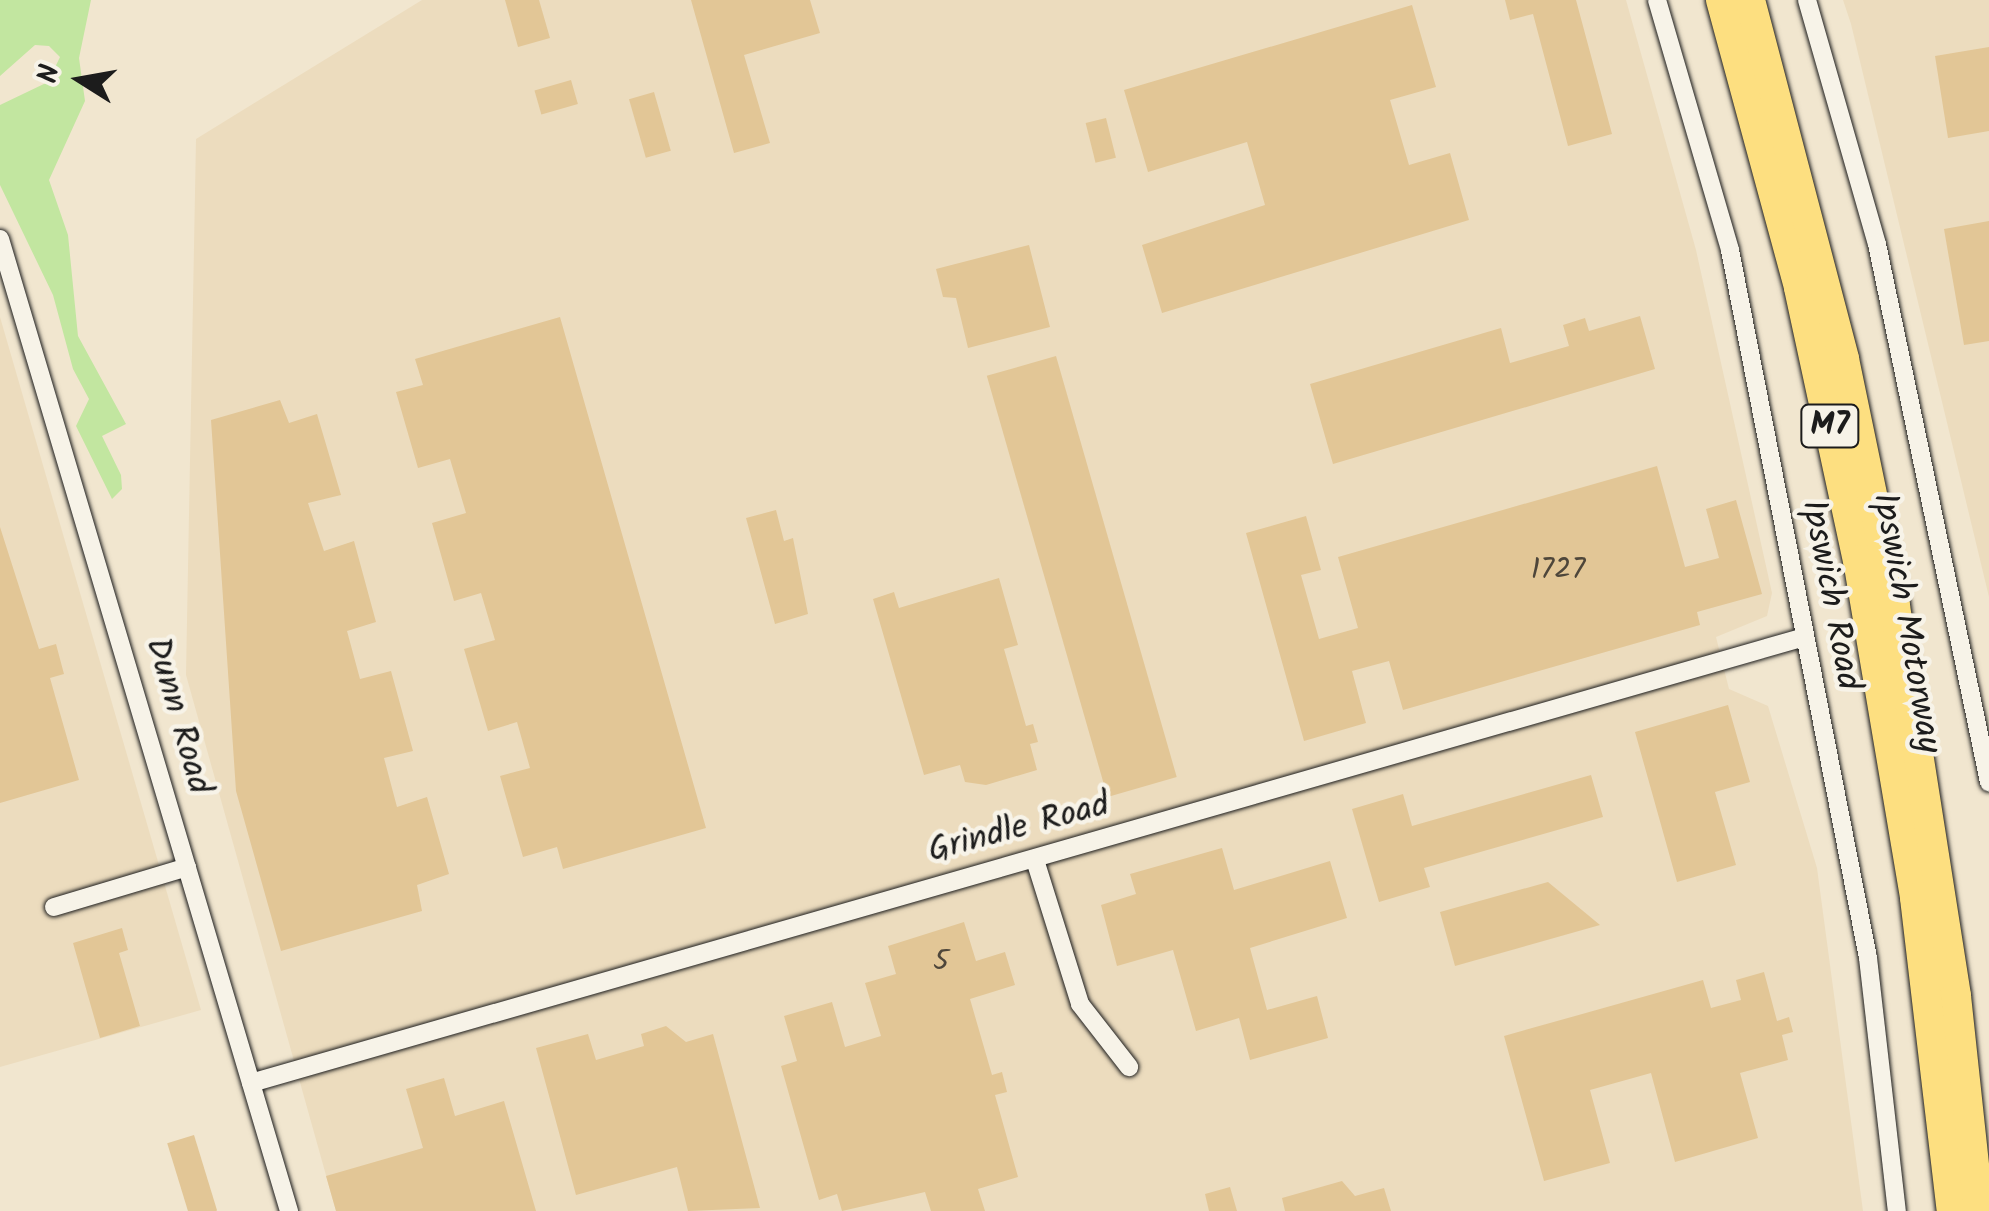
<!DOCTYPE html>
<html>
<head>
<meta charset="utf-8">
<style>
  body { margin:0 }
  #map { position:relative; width:1989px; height:1211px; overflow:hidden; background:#f1e6cf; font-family:Kalam,sans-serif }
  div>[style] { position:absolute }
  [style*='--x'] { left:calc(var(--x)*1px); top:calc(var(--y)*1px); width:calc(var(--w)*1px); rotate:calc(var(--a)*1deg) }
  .built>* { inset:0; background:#ecdcbe }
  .green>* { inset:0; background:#c2e6a0 }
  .building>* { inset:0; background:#e2c696; transform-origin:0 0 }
  .roads { filter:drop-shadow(0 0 2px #1c1c1c) drop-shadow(0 0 2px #1c1c1c) }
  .minor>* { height:18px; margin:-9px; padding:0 9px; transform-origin:9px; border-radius:9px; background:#f7f3e8 }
  .motorway>* { height:30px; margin:-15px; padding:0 15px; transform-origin:15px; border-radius:15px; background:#fddf80 }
  span { translate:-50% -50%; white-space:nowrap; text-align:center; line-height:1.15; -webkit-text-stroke:9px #f7f3e8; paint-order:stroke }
  .number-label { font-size:30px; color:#4e463a }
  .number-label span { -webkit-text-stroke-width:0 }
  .shield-label span { padding:2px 8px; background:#f7f3e8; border:2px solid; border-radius:8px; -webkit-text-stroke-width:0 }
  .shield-label { font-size:32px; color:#1c1c1c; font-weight:700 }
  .street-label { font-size:35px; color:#1c1c1c }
  .north { position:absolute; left:30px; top:30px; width:100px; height:100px; -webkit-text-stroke:8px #f7f3e8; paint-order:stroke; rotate:281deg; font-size:28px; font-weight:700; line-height:40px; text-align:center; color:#1c1c1c }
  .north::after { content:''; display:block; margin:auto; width:35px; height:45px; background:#1c1c1c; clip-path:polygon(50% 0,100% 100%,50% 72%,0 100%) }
</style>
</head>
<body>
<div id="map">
  <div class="built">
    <div style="clip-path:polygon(422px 0,1626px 0,1696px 250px,1772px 593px,1767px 616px,1716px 637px,1729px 689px,1768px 706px,1817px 868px,1863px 1211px,336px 1211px,186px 675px,196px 139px)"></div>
    <div style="clip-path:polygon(1843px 0,1989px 0,1989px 597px,1851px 24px)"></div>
    <div style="clip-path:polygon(0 317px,201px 1010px,0 1067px)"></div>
  </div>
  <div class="green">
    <div style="clip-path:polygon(0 0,91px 0,79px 58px,85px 101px,49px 180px,68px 235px,78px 336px,126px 424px,102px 436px,121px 475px,122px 489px,112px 499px,76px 426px,89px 399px,73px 369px,53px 295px,0 185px,0 105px,48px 82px,60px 57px,49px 46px,35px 45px,0 76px)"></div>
  </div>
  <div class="building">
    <div style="clip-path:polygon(505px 0,539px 0,550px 38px,518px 47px)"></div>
    <div style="clip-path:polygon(691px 0,810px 0,820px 33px,744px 55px,770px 143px,734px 153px)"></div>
    <div style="clip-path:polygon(1505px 0,1576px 0,1612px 134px,1568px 146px,1533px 14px,1510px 20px)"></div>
    <div style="clip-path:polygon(1412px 5px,1436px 87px,1390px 100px,1409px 165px,1450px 153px,1469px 220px,1162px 313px,1142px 245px,1265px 205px,1247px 142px,1148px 172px,1124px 90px)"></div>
    <div style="clip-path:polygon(1989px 47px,1989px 131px,1948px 138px,1935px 56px)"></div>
    <div style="left:571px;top:80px;width:25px;height:38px;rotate:74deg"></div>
    <div style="left:654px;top:92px;width:61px;height:26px;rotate:74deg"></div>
    <div style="left:1106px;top:118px;width:41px;height:21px;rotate:76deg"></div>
    <div style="clip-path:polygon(1989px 221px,1989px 341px,1964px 345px,1944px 229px)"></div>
    <div style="clip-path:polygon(1029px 245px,1050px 327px,968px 348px,956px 298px,943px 297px,936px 269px)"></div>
    <div style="clip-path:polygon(1640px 316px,1655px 369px,1333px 464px,1310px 384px,1501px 328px,1510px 363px,1569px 346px,1563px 325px,1585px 318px,1589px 331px)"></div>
    <div style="clip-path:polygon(560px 317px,706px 828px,563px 869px,557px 847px,523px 857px,500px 776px,530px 768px,517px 722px,488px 731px,464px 649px,495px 640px,481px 593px,454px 601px,432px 523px,466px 513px,450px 459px,418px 468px,396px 392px,423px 385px,415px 359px)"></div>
    <div style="left:1056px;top:356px;width:438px;height:72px;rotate:74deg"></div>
    <div style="clip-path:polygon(280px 400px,289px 423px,317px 414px,341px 495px,308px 503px,324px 551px,354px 541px,376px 622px,347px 631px,360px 679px,391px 671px,413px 751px,384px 758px,397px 807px,427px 797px,449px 874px,417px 885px,422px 911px,281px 951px,236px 791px,211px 420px)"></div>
    <div style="clip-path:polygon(1657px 466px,1685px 567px,1719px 558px,1706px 509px,1736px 500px,1762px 594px,1697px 612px,1700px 625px,1403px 710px,1389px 661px,1352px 671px,1366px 723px,1304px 741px,1246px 533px,1306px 516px,1321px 570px,1301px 575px,1319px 639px,1358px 628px,1338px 557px)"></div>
    <div style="clip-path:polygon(776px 510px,784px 541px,793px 538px,808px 614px,775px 624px,746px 518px)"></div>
    <div style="clip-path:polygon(0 527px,39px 649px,56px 644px,64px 674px,50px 678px,79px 780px,0 803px)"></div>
    <div style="clip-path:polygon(999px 578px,1018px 645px,1004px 649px,1026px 726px,1033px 724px,1038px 742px,1030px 744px,1037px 770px,986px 785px,965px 782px,960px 765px,924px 775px,873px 599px,894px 592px,899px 608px)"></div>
    <div style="clip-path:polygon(1728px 705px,1750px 782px,1715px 792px,1736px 865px,1677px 882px,1635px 732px)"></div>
    <div style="clip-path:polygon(1591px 775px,1603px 817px,1424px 868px,1430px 887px,1379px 902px,1352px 809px,1403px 794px,1412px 826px)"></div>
    <div style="clip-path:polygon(1222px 848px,1234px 890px,1330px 861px,1347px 918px,1250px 948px,1267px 1010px,1317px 996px,1328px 1038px,1250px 1060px,1239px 1018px,1196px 1031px,1173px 950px,1117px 966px,1101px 905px,1136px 894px,1130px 874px)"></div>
    <div style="clip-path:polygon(1548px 882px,1600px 925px,1455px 966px,1440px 912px)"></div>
    <div style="clip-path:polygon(964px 922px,976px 961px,1005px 952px,1015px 985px,970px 999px,992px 1075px,1002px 1072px,1007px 1092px,995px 1095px,1018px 1177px,978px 1189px,985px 1211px,931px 1211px,925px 1192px,842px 1211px,837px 1194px,819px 1200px,781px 1066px,797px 1061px,784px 1016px,832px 1002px,845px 1047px,881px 1036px,865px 983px,896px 974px,888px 946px)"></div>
    <div style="clip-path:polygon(122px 928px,128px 950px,119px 953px,140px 1026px,100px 1038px,73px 943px)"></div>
    <div style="clip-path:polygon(1764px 972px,1777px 1021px,1789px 1017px,1793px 1032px,1782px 1035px,1788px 1060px,1740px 1073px,1758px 1138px,1675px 1162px,1651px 1073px,1590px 1090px,1610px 1163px,1544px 1181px,1504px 1036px,1703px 980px,1711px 1008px,1741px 1000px,1736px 980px)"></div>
    <div style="clip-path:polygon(666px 1026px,686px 1042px,713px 1034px,760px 1208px,688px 1211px,677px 1167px,576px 1195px,536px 1048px,588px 1034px,596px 1060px,644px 1046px,641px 1034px)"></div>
    <div style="clip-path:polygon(444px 1078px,455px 1116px,504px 1101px,536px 1211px,336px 1211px,326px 1176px,423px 1148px,406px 1089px)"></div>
    <div style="left:194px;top:1135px;width:79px;height:28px;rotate:73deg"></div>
    <div style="clip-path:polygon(1342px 1181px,1355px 1196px,1384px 1188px,1391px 1211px,1285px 1211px,1282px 1198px)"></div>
    <div style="clip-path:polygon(1230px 1187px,1237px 1211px,1209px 1211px,1205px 1194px)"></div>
  </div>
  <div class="roads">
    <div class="minor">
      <div style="--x:1657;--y:0;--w:260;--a:73.7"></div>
      <div style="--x:1730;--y:250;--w:721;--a:78.97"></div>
      <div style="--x:1868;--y:958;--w:255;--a:83.5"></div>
      <div style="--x:1807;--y:0;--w:254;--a:74"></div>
      <div style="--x:1877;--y:244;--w:550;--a:78.24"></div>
      <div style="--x:0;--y:239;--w:1014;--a:73.44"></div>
      <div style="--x:1035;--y:860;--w:151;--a:72.6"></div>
      <div style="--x:1080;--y:1004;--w:80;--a:52.1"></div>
      <div style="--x:54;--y:907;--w:139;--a:-16.7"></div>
      <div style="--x:251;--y:1083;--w:1616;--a:-16.02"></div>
    </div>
    <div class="motorway">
      <div style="--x:1721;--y:0;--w:298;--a:74.8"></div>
      <div style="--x:1799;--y:288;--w:278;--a:77.8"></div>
      <div style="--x:1858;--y:560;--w:343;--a:80.4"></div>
      <div style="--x:1915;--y:898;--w:315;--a:83.3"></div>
      <div style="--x:1750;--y:0;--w:371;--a:75.3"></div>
      <div style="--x:1844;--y:359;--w:252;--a:78.3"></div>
      <div style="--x:1895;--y:606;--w:395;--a:81.1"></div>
      <div style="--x:1956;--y:996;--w:216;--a:83.9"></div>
    </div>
  </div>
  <div class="number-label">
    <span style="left:1558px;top:570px">1727</span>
    <span style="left:941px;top:962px">5</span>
  </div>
  <div class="shield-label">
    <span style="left:1830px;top:426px">M7</span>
  </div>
  <div class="street-label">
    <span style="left:1830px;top:595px;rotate:79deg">Ipswich Road</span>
    <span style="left:1906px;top:623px;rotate:80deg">Ipswich Motorway</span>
    <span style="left:177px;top:716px;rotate:74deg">Dunn Road</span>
    <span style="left:1019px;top:829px;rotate:-15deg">Grindle Road</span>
  </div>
  <div class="north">N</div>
</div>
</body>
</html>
